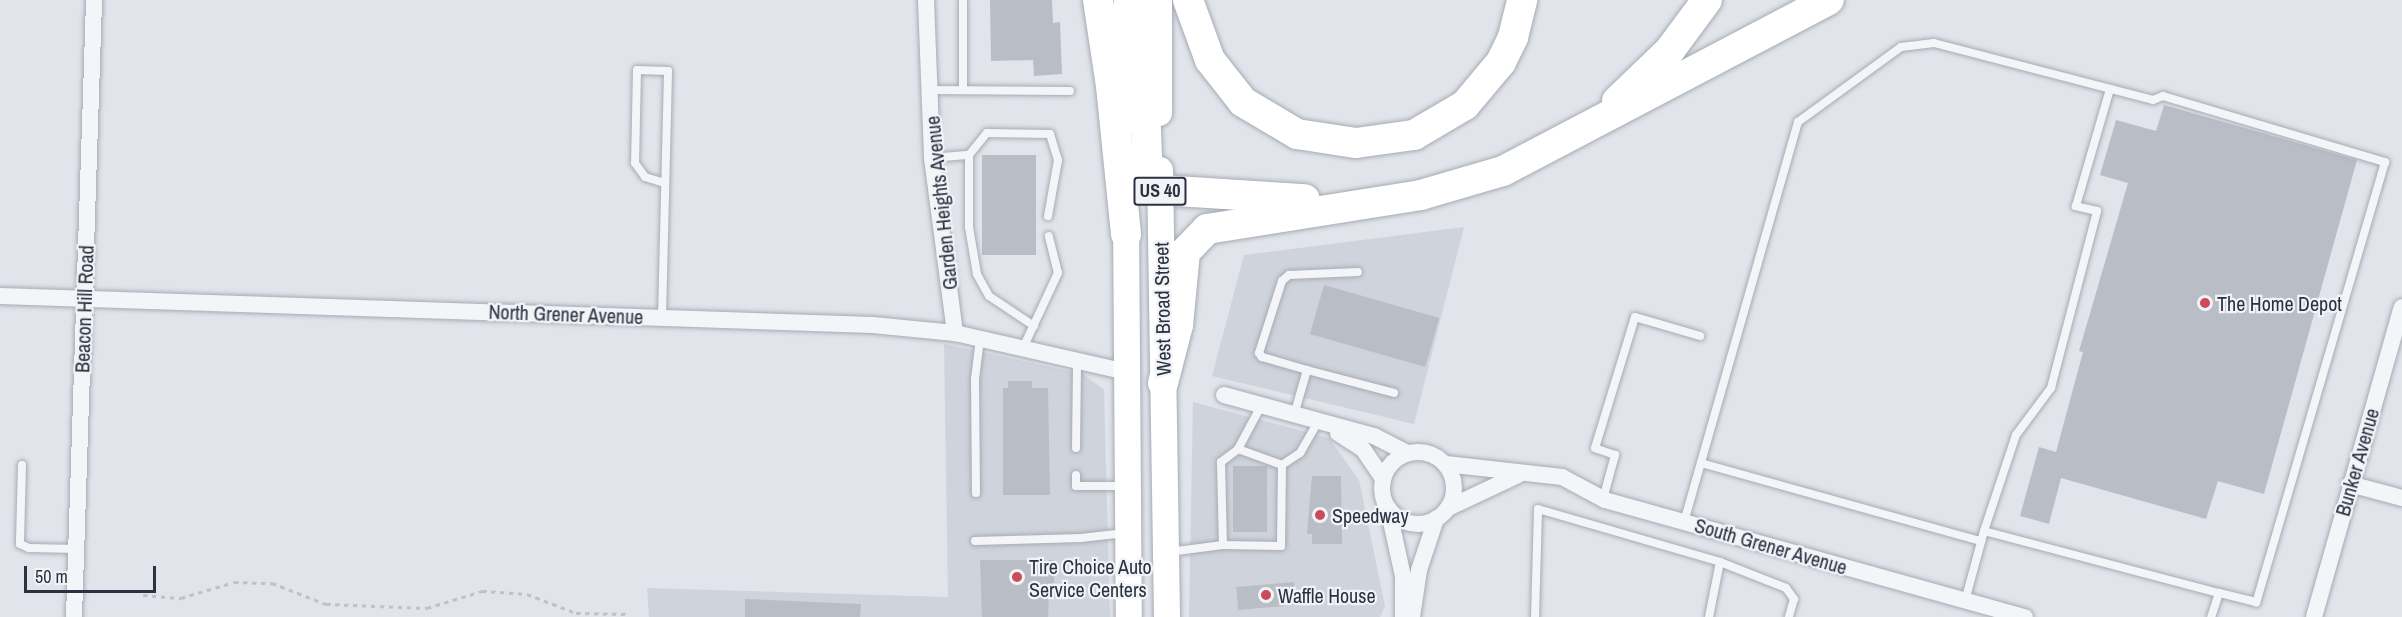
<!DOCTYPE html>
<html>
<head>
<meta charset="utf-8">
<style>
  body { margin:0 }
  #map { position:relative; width:2402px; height:617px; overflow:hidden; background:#e1e4ea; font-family:"Archivo Narrow",sans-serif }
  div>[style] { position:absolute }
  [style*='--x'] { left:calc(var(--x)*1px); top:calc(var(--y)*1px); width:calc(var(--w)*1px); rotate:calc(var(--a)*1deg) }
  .built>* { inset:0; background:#cfd3db }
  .building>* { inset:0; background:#b9bdc6; transform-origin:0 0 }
  .path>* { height:3px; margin-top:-1.5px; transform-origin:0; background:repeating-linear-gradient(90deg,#bfc2c8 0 4.5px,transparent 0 9px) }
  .roads { filter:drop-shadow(0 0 2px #a6abb4) drop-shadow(0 0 2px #a6abb4) }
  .lane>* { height:8px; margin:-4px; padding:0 4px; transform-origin:4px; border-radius:4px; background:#f4f5f8 }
  .street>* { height:16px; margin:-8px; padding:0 8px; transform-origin:8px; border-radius:8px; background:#f4f5f8 }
  .street>.ring { margin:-8px; padding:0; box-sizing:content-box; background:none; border:16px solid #f4f5f8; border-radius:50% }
  .primary>* { height:26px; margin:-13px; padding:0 13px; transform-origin:13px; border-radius:13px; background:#fff }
  .highway>* { height:30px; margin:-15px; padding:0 15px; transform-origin:15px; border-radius:15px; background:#fff }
  .dots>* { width:16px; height:16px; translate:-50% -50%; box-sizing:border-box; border:3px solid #f1f3f7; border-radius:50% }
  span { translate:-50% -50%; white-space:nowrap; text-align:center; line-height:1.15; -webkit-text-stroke:4.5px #f1f3f7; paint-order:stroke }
  .shield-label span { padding:2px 4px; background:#f1f3f7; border:2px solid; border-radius:4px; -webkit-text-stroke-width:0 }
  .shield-label { font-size:18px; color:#2a3241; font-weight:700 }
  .street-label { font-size:20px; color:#2a3241 }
  .poi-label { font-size:20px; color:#2a3241 }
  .left { translate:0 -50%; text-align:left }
  .scale { position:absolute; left:24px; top:566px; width:132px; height:27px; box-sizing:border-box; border:3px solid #2a3241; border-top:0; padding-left:8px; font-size:18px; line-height:21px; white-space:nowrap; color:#2a3241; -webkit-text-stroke:4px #f1f3f7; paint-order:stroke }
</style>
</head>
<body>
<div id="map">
  <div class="built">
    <div style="clip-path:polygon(1464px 227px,1414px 424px,1212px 376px,1244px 255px)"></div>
    <div style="clip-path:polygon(944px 344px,1083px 374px,1104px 390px,1110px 617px,649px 617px,647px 588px,948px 597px)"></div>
    <div style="clip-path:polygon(1193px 402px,1329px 438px,1359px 480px,1385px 606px,1380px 617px,1189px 617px)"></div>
  </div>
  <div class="building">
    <div style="clip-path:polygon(990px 0,1052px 0,1053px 23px,1060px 22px,1062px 74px,1034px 76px,1033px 60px,991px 61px)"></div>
    <div style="clip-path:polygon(2164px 105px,2357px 160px,2264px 494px,2218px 481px,2206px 519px,2061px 478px,2049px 524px,2020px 516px,2039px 447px,2056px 452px,2083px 352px,2079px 351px,2128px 183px,2100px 175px,2116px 120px,2156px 131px)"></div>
    <div style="left:982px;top:155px;width:54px;height:100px"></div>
    <div style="left:1324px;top:285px;width:120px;height:51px;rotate:16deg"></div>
    <div style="clip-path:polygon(1008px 381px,1032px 381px,1032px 388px,1048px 388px,1050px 495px,1003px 495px,1003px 388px,1008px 388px)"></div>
    <div style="left:1233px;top:466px;width:34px;height:66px"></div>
    <div style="clip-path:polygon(1312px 476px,1341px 476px,1342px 544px,1312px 544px,1312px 534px,1307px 534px)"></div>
    <div style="clip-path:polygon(980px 560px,1054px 560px,1054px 594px,1049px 594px,1048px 617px,982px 617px)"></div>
    <div style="left:1294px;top:582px;width:23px;height:58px;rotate:85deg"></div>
    <div style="clip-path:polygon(745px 599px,861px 604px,860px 617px,745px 617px)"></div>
  </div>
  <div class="path">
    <div style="--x:143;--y:595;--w:38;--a:5"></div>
    <div style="--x:181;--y:598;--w:55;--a:-16.8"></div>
    <div style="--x:234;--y:582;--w:38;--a:2"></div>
    <div style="--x:272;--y:583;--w:58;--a:21.3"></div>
    <div style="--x:326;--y:604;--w:101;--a:2.3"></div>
    <div style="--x:427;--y:608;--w:58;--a:-17.2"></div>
    <div style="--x:482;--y:591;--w:45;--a:3.8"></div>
    <div style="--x:527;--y:594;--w:53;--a:21.2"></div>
    <div style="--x:576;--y:613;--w:50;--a:1.1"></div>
  </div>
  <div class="roads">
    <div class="lane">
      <div style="--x:963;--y:0;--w:90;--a:90"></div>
      <div style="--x:931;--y:90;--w:139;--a:0.4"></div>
      <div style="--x:932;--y:158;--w:37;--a:-5"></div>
      <div style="--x:662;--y:318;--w:247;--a:-88.6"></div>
      <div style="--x:668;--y:71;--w:31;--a:-178"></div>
      <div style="--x:637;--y:70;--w:93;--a:91.2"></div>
      <div style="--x:635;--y:163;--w:17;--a:54"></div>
      <div style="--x:645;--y:177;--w:21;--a:17"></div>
      <div style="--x:1034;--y:326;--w:54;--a:-146.3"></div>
      <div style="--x:989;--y:296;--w:25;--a:-119"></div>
      <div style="--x:977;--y:274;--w:48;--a:-99.7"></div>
      <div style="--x:969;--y:227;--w:72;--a:-90"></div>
      <div style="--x:969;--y:155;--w:28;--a:-51"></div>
      <div style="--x:987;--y:133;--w:63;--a:0.9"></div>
      <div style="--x:1050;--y:134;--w:27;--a:73"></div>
      <div style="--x:1058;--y:160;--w:57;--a:100.1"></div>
      <div style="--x:1023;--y:348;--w:83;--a:-65"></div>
      <div style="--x:1058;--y:273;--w:38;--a:-104"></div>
      <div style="--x:1307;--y:370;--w:90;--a:14.8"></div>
      <div style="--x:1294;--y:415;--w:47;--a:-73.9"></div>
      <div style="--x:1307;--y:370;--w:47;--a:-163.9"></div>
      <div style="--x:1262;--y:357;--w:5;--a:-127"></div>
      <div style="--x:1259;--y:353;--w:76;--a:-72.3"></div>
      <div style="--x:1282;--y:281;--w:9;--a:-41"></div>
      <div style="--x:1289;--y:275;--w:69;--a:-2.5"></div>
      <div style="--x:1076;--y:448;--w:87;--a:-89.3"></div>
      <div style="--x:1238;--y:449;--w:49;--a:-61.9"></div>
      <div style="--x:1701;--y:463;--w:291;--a:15.6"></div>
      <div style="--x:22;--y:465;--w:79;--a:91.5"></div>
      <div style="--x:20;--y:544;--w:10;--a:24"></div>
      <div style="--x:29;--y:548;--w:48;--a:1.2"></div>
      <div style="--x:1076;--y:475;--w:11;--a:90"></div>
      <div style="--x:1076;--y:486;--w:51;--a:0"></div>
      <div style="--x:976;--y:493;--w:114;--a:-90.5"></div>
      <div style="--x:975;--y:379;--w:40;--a:-82.9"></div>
      <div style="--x:1603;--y:499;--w:46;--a:-74.7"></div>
      <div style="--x:1615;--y:455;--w:21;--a:-161"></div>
      <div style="--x:1595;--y:448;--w:137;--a:-73"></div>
      <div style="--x:1635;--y:317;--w:68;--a:16.3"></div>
      <div style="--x:1684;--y:522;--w:416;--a:-74.1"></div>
      <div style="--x:1798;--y:122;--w:127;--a:-36.1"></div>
      <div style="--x:1901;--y:47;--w:33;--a:-7"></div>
      <div style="--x:1934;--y:43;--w:226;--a:14.6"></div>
      <div style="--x:2153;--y:100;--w:11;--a:-22"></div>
      <div style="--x:2163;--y:96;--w:232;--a:16.6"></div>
      <div style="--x:2385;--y:162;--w:459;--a:106.3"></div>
      <div style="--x:2256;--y:602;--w:38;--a:-166"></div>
      <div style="--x:2219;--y:593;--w:25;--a:108"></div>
      <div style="--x:1984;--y:531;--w:101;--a:-71.6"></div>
      <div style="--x:2016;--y:435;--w:59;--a:-53.3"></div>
      <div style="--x:2051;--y:388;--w:183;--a:-75.4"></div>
      <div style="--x:2097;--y:211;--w:22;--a:-167"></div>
      <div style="--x:2076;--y:206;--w:122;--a:-73.8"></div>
      <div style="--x:975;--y:541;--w:106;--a:-1.6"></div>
      <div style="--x:1081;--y:538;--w:44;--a:-6.5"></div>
      <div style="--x:1223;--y:545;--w:83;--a:-91.4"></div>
      <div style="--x:1221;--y:462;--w:21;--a:-37"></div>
      <div style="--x:1238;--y:449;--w:47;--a:20"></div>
      <div style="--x:1169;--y:552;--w:54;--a:-7.4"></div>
      <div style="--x:1223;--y:545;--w:58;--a:1"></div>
      <div style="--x:1281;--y:546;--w:81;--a:-89.3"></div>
      <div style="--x:1282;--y:465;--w:22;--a:-34"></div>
      <div style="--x:1300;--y:453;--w:36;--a:-60"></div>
      <div style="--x:1965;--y:601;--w:73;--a:-74.8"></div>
      <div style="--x:1984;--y:531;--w:243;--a:14.8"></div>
      <div style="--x:1535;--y:617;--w:108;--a:-88.4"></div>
      <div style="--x:1538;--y:509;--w:190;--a:16.2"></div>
      <div style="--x:1720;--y:562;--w:71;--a:21.5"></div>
      <div style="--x:1786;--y:588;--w:14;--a:54"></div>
      <div style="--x:1794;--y:599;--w:19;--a:106"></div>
      <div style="--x:1709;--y:617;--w:56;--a:-78.7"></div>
    </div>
    <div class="street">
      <div style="--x:926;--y:0;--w:158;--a:87.8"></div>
      <div style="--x:932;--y:158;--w:177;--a:82.5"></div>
      <div style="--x:0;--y:296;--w:873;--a:1.9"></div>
      <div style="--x:873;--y:325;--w:82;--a:5.6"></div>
      <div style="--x:955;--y:333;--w:176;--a:12.8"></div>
      <div style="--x:1224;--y:395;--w:156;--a:15.3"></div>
      <div style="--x:1374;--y:436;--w:37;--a:27"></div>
      <div style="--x:1338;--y:433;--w:30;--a:33"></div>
      <div style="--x:1363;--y:449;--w:36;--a:56"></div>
      <div class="ring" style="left:1382px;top:452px;width:56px;height:56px"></div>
      <div style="--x:1446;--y:464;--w:117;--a:6.4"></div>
      <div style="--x:1562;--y:477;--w:49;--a:28.1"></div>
      <div style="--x:1605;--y:500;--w:436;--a:15.6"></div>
      <div style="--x:2350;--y:484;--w:54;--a:15.1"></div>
      <div style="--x:1388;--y:508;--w:70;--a:77.6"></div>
      <div style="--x:1403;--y:576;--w:41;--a:90"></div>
      <div style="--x:1448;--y:508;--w:77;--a:-25.2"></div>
      <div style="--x:74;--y:617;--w:617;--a:-88.14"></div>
      <div style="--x:1412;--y:617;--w:48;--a:-81.5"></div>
      <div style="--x:1419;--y:570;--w:54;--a:-71.6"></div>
      <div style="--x:2314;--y:617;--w:322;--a:-74.2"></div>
    </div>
    <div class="primary">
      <div style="--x:1159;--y:0;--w:113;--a:90"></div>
      <div style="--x:1126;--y:122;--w:122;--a:-89.5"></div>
      <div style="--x:1160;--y:170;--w:447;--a:89.1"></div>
      <div style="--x:1126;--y:215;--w:402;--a:89.6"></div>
    </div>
    <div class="highway">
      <div style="--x:1098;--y:0;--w:87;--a:81.4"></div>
      <div style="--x:1111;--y:86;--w:149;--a:84.2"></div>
      <div style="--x:1141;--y:0;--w:180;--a:87.8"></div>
      <div style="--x:1148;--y:180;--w:16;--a:40"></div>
      <div style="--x:1160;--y:190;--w:145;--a:3.6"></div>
      <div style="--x:1188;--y:0;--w:64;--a:69.9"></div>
      <div style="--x:1210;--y:60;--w:53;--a:51.8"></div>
      <div style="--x:1243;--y:102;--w:63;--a:30.7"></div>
      <div style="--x:1297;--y:134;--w:60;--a:8.7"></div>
      <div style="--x:1356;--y:143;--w:59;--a:-7.9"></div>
      <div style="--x:1414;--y:135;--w:59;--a:-30.5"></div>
      <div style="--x:1465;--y:105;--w:56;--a:-50.1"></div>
      <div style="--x:1501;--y:62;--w:28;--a:-64"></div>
      <div style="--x:1513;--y:37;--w:38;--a:-76"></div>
      <div style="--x:1617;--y:101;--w:74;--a:-43.9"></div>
      <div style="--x:1670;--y:50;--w:62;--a:-53.5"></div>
      <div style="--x:1163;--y:383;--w:60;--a:-75.5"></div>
      <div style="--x:1178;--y:325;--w:73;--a:-84.5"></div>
      <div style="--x:1185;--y:252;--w:32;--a:-46"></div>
      <div style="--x:1207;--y:229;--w:217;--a:-9"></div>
      <div style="--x:1421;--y:195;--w:85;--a:-16.3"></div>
      <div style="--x:1503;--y:171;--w:368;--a:-27.7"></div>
    </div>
  </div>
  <div class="dots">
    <div style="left:2205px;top:303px;background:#ca4b5a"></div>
    <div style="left:1320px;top:515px;background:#ca4b5a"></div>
    <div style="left:1017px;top:577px;background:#ca4b5a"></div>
    <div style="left:1266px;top:595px;background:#ca4b5a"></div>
  </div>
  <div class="shield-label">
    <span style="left:1160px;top:191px">US 40</span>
  </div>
  <div class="street-label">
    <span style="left:941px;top:203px;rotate:-96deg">Garden Heights Avenue</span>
    <span style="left:84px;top:309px;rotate:-88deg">Beacon Hill Road</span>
    <span style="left:1162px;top:309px;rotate:-91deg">West Broad Street</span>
    <span style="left:566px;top:314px;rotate:2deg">North Grener Avenue</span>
    <span style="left:2357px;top:462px;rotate:-74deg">Bunker Avenue</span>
    <span style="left:1771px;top:546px;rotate:16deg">South Grener Avenue</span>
  </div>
  <div class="poi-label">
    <span class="left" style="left:2217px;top:303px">The Home Depot</span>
    <span class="left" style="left:1332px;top:515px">Speedway</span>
    <span class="left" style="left:1029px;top:578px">Tire Choice Auto<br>Service Centers</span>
    <span class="left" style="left:1278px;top:595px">Waffle House</span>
  </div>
  <div class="scale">50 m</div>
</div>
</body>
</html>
